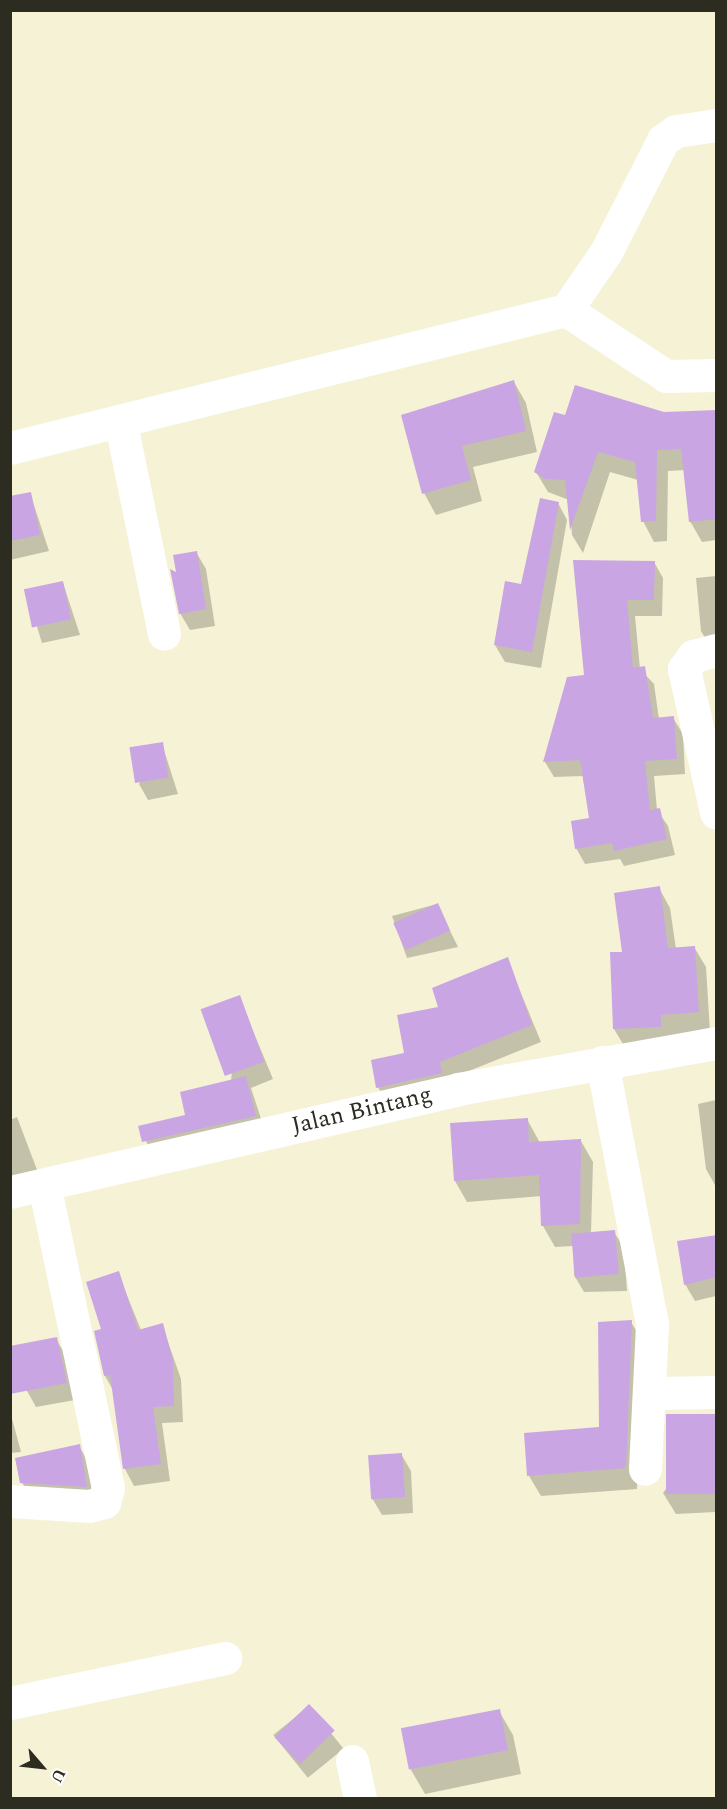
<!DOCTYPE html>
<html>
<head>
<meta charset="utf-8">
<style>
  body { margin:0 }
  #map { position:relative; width:727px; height:1809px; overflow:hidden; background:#f6f2d5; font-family:Spectral,serif }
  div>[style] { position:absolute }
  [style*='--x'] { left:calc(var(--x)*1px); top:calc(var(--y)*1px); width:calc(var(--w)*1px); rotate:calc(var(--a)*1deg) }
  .shadow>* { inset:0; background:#0003; transform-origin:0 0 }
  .building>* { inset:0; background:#c9a5e4; transform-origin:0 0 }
  .minor>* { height:33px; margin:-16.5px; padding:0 16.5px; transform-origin:16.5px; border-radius:16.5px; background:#fff }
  span { translate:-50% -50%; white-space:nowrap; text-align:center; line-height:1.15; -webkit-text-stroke:4.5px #fff; paint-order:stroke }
  .street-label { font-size:24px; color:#2d2c21 }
  .frame { position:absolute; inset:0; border:12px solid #2d2c21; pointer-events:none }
  .north { position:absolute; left:12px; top:1737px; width:60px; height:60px; -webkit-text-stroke:4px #fff; paint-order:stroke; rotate:118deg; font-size:16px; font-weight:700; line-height:24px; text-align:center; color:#2d2c21 }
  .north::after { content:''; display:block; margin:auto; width:21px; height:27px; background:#2d2c21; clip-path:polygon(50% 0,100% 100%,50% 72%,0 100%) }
</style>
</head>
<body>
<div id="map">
  <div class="shadow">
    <div style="clip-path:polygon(514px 382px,526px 403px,537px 452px,473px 467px,482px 501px,436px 515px,424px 493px)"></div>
    <div style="clip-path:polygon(716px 411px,716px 540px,702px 542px,690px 521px,685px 470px,668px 471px,667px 541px,654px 542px,643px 521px,638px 480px,610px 472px,583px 553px,572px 535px,569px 500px,548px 492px,536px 472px,566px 417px)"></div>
    <div style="clip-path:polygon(30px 493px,49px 551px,10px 560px,10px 498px)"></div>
    <div style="clip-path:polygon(558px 503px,567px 520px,541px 668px,505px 662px,495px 645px)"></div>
    <div style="clip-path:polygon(196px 552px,206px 569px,215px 626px,190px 630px,180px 613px,178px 574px)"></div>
    <div style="clip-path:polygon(574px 561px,654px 562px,663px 578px,662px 616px,635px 616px,640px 669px,654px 684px,659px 719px,673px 718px,683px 734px,685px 774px,654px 776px,657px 810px,668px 826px,675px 855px,624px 866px,620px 859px,585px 864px,576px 848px,591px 819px,584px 776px,554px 777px,545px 762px,585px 676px)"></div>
    <div style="clip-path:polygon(716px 576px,716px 647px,711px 648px,701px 631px,696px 578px)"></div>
    <div style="clip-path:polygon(63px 583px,80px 635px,42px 643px,26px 591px)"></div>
    <div style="clip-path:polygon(162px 744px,178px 794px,148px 800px,139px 784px)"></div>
    <div style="clip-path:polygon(659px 888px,670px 908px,676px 949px,694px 947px,706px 967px,710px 1032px,626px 1049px,614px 1029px,624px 953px)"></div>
    <div style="clip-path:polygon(437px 904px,458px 947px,407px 958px,392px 916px)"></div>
    <div style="clip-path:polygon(507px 959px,541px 1042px,387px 1104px,378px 1087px,441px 1008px)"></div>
    <div style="clip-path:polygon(239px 997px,273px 1079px,251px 1088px,268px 1140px,157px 1166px,140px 1127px,187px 1116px,231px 1081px)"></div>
    <div style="clip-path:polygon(716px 1100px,716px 1187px,706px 1169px,698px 1104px)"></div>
    <div style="clip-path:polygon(17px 1117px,42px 1183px,10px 1193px,10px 1120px)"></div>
    <div style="clip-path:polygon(527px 1119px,540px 1143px,581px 1141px,593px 1162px,591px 1233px,614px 1232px,624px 1248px,627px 1291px,584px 1292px,574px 1275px,573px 1246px,555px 1247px,543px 1226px,542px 1196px,467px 1202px,455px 1181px)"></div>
    <div style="clip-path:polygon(716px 1236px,716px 1296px,695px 1301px,685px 1284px)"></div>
    <div style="clip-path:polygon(118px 1273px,141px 1330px,162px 1325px,181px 1379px,183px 1422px,162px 1423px,170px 1481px,134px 1486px,125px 1469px,113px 1390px,105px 1376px,103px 1330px)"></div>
    <div style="clip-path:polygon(631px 1322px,643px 1342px,637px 1489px,541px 1496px,529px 1476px,601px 1429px)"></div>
    <div style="clip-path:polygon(56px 1339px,66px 1356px,75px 1400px,36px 1407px,27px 1391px)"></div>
    <div style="clip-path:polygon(10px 1411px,21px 1452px,10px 1453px)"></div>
    <div style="clip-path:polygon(716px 1416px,716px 1512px,676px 1514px,663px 1493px)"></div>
    <div style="clip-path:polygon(79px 1446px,88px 1462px,95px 1503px,31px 1499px,22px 1482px)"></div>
    <div style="clip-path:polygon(401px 1454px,411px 1471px,413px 1513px,382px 1515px,372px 1498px)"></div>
    <div style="left:309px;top:1706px;width:55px;height:46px;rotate:51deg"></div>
    <div style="clip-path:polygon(499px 1711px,513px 1735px,521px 1774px,425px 1794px,411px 1770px,403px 1730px)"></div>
  </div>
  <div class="building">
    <div style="clip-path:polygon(514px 380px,526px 431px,462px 446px,471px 480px,422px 494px,401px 415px)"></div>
    <div style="clip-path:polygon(575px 385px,664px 412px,717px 410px,717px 519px,689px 522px,681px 449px,657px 450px,656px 521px,641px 522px,635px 462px,598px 452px,570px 530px,565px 480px,545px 479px,534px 472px,554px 412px,565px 415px)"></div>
    <div style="clip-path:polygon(31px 492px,40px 535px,10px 541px,10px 496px)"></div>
    <div style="clip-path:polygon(540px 498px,559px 502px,532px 652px,494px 645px,505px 581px,521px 584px)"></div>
    <div style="clip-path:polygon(197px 551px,206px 609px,179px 614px,170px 569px,176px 572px,173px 555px)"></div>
    <div style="clip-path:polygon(573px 560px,655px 561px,654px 600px,627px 600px,633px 668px,645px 666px,653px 718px,674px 716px,677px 759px,645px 761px,650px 810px,660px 808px,667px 839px,614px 851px,612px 843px,575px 849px,571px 821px,589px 818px,580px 760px,543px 762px,567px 677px,584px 675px)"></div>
    <div style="left:63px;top:581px;width:39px;height:40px;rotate:78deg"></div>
    <div style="left:163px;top:742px;width:36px;height:34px;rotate:81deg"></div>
    <div style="clip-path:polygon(660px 886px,668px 948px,695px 946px,699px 1012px,661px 1015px,661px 1027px,613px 1029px,610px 952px,622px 952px,614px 893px)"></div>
    <div style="left:438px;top:903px;width:30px;height:49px;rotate:66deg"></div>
    <div style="clip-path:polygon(508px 957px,532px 1025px,440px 1062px,442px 1073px,376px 1088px,371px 1060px,404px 1053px,397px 1015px,438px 1007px,432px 988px)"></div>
    <div style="left:240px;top:995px;width:71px;height:42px;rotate:70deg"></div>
    <div style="clip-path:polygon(246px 1076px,256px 1116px,142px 1142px,138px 1126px,185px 1115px,180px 1092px)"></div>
    <div style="clip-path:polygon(528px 1118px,529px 1142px,581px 1139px,580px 1224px,541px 1226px,539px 1175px,454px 1181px,450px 1123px)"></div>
    <div style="left:615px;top:1230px;width:44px;height:44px;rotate:85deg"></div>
    <div style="clip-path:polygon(717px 1235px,717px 1277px,684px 1285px,677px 1241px)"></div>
    <div style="clip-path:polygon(119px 1271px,138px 1330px,163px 1323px,173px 1361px,174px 1406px,153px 1407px,161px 1464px,123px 1469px,110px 1375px,104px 1376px,94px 1331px,101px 1329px,86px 1282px)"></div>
    <div style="clip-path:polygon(632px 1320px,626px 1468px,527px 1476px,524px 1433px,599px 1427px,598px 1322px)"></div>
    <div style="clip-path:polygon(57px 1337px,67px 1383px,10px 1394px,10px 1346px)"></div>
    <div style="left:666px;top:1414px;width:51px;height:80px"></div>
    <div style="clip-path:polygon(80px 1444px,87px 1487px,20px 1483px,15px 1458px)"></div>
    <div style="left:402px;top:1453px;width:44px;height:34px;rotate:86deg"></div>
    <div style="left:309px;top:1704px;width:37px;height:48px;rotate:46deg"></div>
    <div style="left:500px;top:1709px;width:42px;height:101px;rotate:79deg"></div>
  </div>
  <div class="minor">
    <div style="--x:566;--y:310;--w:120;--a:33.4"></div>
    <div style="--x:666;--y:376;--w:50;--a:-1.1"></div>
    <div style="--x:121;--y:424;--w:214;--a:78.4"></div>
    <div style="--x:10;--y:448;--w:573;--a:-13.94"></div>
    <div style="--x:566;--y:310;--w:70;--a:-55.4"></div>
    <div style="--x:606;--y:252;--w:126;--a:-63"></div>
    <div style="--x:663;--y:140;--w:16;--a:-35"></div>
    <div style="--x:676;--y:131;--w:40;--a:-8.5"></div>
    <div style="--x:716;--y:650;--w:24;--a:165"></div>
    <div style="--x:693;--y:656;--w:16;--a:125"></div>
    <div style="--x:684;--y:669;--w:147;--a:77.4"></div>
    <div style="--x:602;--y:1062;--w:268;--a:79.2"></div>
    <div style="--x:652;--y:1325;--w:144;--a:92.8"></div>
    <div style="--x:10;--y:1192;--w:460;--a:-12.9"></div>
    <div style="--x:458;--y:1089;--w:262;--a:-10.1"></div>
    <div style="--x:650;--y:1393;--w:66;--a:-0.9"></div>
    <div style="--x:10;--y:1501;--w:79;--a:3.6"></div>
    <div style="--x:89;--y:1506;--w:16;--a:-15"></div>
    <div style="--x:104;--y:1502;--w:15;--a:-74"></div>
    <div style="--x:108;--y:1488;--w:310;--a:-101.9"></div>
    <div style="--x:10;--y:1703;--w:220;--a:-11.8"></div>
    <div style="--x:352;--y:1761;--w:38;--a:78"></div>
  </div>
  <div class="street-label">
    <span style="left:362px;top:1111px;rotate:-13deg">Jalan Bintang</span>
  </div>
  <div class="frame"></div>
  <div class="north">U</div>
</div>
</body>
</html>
